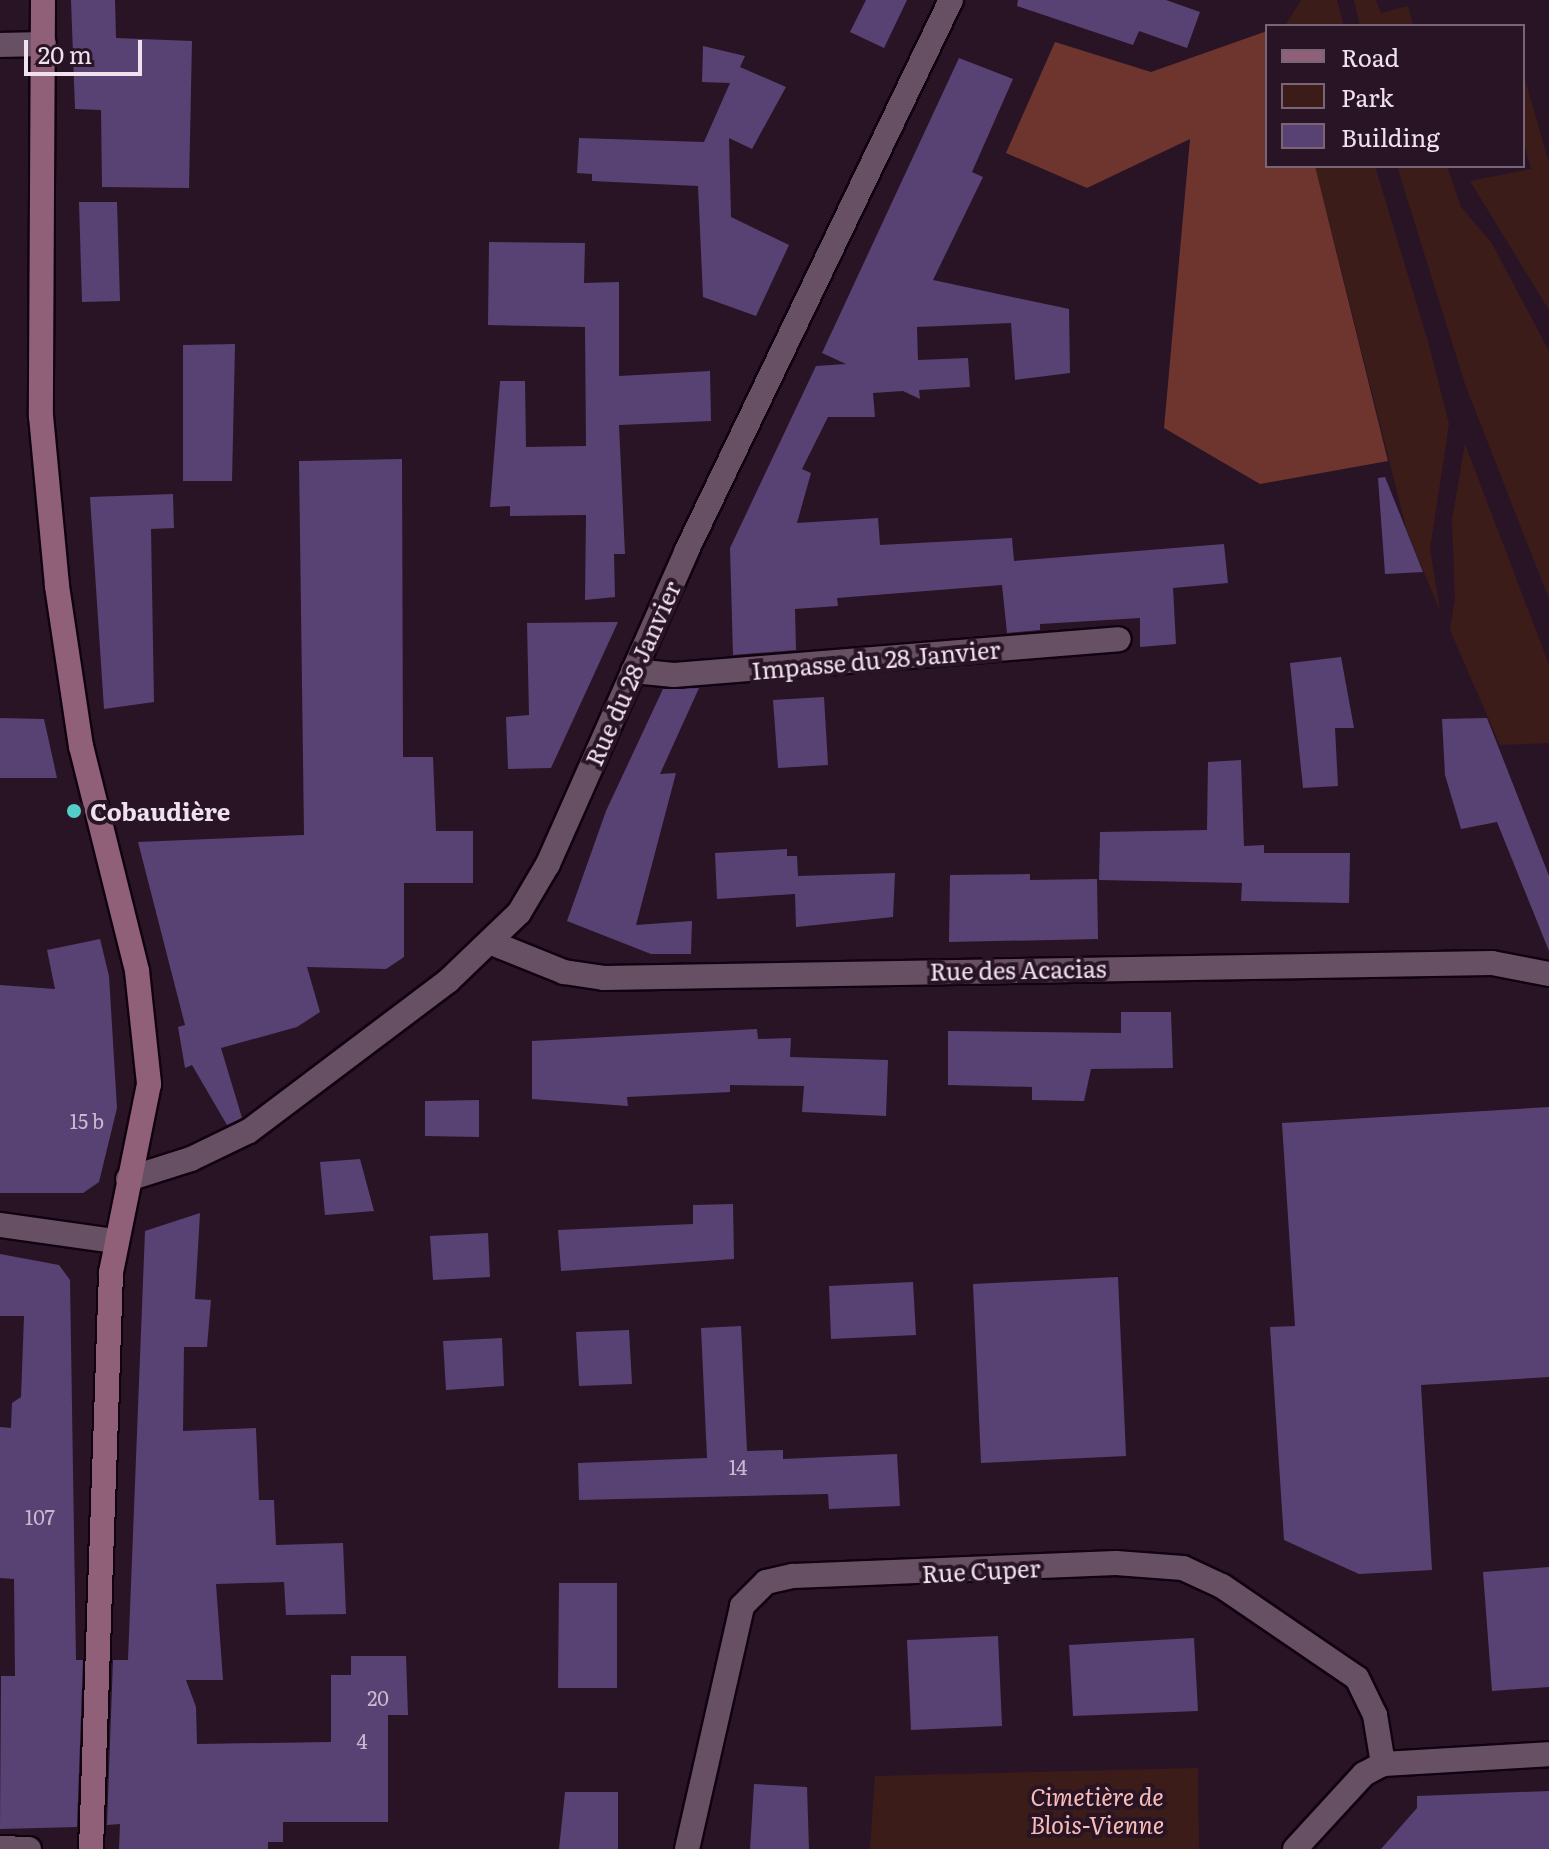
<!DOCTYPE html>
<html>
<head>
<meta charset="utf-8">
<style>
  body { margin:0 }
  #map { position:relative; width:1549px; height:1849px; overflow:hidden; background:#291426; font-family:Literata,serif }
  div>[style] { position:absolute }
  .green>* { inset:0; background:#3c1c19 }
  .forest>* { inset:0; background:#6e342e }
  .building>* { inset:0; background:#584273 }
  .roads { filter:drop-shadow(2px 0 #11020f) drop-shadow(-2px 0 #11020f) drop-shadow(0 2px #11020f) drop-shadow(0 -2px #11020f) }
  .street>* { height:24px; margin:-12px; padding:0 12px; transform-origin:12px; border-radius:12px; background:#685064 }
  .secondary>* { height:24px; margin:-12px; padding:0 12px; transform-origin:12px; border-radius:12px; background:#906078 }
  .dots>* { width:22px; height:22px; translate:-50% -50%; box-sizing:border-box; border:4px solid #291426; border-radius:50% }
  span { translate:-50% -50%; white-space:nowrap; text-align:center; line-height:1.15; -webkit-text-stroke:8px #291426; paint-order:stroke }
  .number-label { font-size:20px; color:#c9b9ce }
  .number-label span { -webkit-text-stroke-width:0 }
  .street-label { font-size:24px; color:#efe1ed }
  .poi-label { font-size:24px; color:#efe1ed; font-weight:700 }
  .left { translate:0 -50%; text-align:left }
  .park-label { font-size:24px; color:#f8beb6; font-style:italic }
  .legend { position:absolute; left:1265px; top:24px; width:260px; height:144px; box-sizing:border-box; background:#291426; border:2px solid #786676; margin:0; padding:10px 14px; list-style:none; font-size:24px; color:#efe1ed }
  .legend li { display:flex; align-items:center; gap:16px; height:40px }
  .legend b { width:40px; border:2px solid #786676 }
  .scale { position:absolute; left:24px; top:40px; width:118px; height:36px; box-sizing:border-box; border:4px solid #efe1ed; border-top:0; padding-left:10px; font-size:24px; line-height:28px; white-space:nowrap; color:#efe1ed; -webkit-text-stroke:6px #291426; paint-order:stroke }
</style>
</head>
<body>
<div id="map">
  <div class="green">
    <i style="clip-path:polygon(1301px 0,1337px 0,1344px 26px,1285px 26px)"></i>
    <i style="clip-path:polygon(1354px 0,1376px 0,1381px 13px,1408px 6px,1413px 26px,1360px 26px)"></i>
    <i style="clip-path:polygon(1523px 73px,1549px 163px,1549px 310px,1470px 181px,1531px 169px,1523px 138px)"></i>
    <i style="clip-path:polygon(1315px 166px,1375px 166px,1429px 345px,1449px 424px,1430px 549px,1440px 611px,1407px 531px)"></i>
    <i style="clip-path:polygon(1397px 166px,1447px 166px,1461px 207px,1491px 242px,1549px 351px,1549px 599px,1465px 384px)"></i>
    <i style="clip-path:polygon(1465px 444px,1549px 665px,1549px 743px,1500px 745px,1450px 630px,1455px 599px,1452px 520px)"></i>
    <i style="clip-path:polygon(1198px 1768px,1199px 1849px,870px 1849px,875px 1776px)"></i>
  </div>
  <div class="forest">
    <i style="clip-path:polygon(1267px 31px,1267px 166px,1315px 166px,1388px 461px,1260px 484px,1164px 428px,1190px 139px,1087px 188px,1006px 153px,1055px 42px,1151px 72px)"></i>
  </div>
  <div class="building">
    <i style="clip-path:polygon(71px 0,115px 0,116px 38px,192px 41px,189px 188px,102px 187px,101px 110px,75px 109px)"></i>
    <i style="clip-path:polygon(866px 0,907px 0,884px 48px,850px 32px)"></i>
    <i style="clip-path:polygon(1018px 0,1166px 0,1200px 12px,1187px 48px,1139px 31px,1133px 45px,1017px 6px)"></i>
    <i style="clip-path:polygon(703px 46px,745px 56px,740px 67px,786px 87px,752px 149px,729px 138px,731px 217px,789px 245px,756px 316px,703px 297px,698px 186px,592px 181px,592px 174px,577px 173px,579px 138px,704px 142px,730px 83px,702px 82px)"></i>
    <i style="clip-path:polygon(959px 58px,1013px 79px,972px 172px,983px 177px,933px 280px,1069px 309px,1070px 373px,1015px 380px,1011px 323px,917px 327px,918px 360px,968px 358px,970px 387px,919px 390px,920px 399px,903px 391px,873px 393px,875px 417px,828px 417px,802px 469px,811px 473px,797px 523px,878px 518px,880px 545px,1012px 538px,1014px 561px,1224px 544px,1228px 583px,1173px 588px,1176px 644px,1140px 647px,1140px 618px,1040px 624px,1040px 630px,1007px 633px,1002px 585px,837px 598px,838px 606px,795px 609px,796px 650px,733px 655px,730px 548px,816px 366px,846px 364px,822px 353px)"></i>
    <i style="clip-path:polygon(79px 202px,117px 202px,120px 301px,82px 302px)"></i>
    <i style="clip-path:polygon(489px 242px,585px 243px,584px 283px,619px 282px,619px 376px,710px 371px,711px 421px,619px 425px,625px 554px,614px 554px,615px 597px,585px 600px,586px 515px,510px 516px,510px 506px,490px 507px,500px 381px,525px 381px,526px 447px,586px 446px,585px 327px,488px 325px)"></i>
    <i style="clip-path:polygon(235px 344px,232px 481px,183px 481px,183px 345px)"></i>
    <i style="clip-path:polygon(402px 459px,403px 757px,433px 757px,436px 831px,473px 831px,473px 883px,404px 883px,404px 957px,386px 969px,307px 967px,320px 1012px,297px 1027px,221px 1048px,242px 1118px,227px 1125px,192px 1065px,185px 1068px,178px 1027px,185px 1025px,138px 842px,304px 835px,299px 461px)"></i>
    <i style="clip-path:polygon(1385px 477px,1423px 572px,1385px 574px,1378px 478px)"></i>
    <i style="clip-path:polygon(173px 494px,174px 528px,151px 529px,154px 702px,104px 709px,90px 497px)"></i>
    <i style="clip-path:polygon(618px 622px,551px 768px,508px 769px,506px 717px,529px 715px,527px 623px)"></i>
    <i style="clip-path:polygon(1341px 657px,1354px 728px,1335px 728px,1338px 786px,1303px 788px,1290px 663px)"></i>
    <i style="clip-path:polygon(699px 688px,660px 774px,676px 773px,636px 925px,692px 921px,691px 954px,651px 954px,567px 921px,606px 811px,663px 689px)"></i>
    <i style="clip-path:polygon(824px 697px,828px 765px,778px 768px,773px 700px)"></i>
    <i style="clip-path:polygon(0 718px,44px 719px,57px 778px,0 778px)"></i>
    <i style="clip-path:polygon(1487px 718px,1549px 876px,1549px 951px,1497px 822px,1461px 829px,1445px 775px,1442px 719px)"></i>
    <i style="clip-path:polygon(1241px 760px,1244px 846px,1264px 845px,1264px 853px,1350px 853px,1349px 903px,1241px 901px,1242px 883px,1099px 880px,1100px 832px,1207px 830px,1208px 762px)"></i>
    <i style="clip-path:polygon(787px 849px,787px 856px,797px 856px,798px 876px,895px 873px,893px 917px,796px 927px,795px 894px,717px 899px,715px 853px)"></i>
    <i style="clip-path:polygon(1030px 874px,1030px 880px,1097px 879px,1098px 939px,949px 942px,950px 875px)"></i>
    <i style="clip-path:polygon(100px 939px,109px 976px,117px 1108px,99px 1182px,83px 1193px,0 1193px,0 985px,55px 989px,47px 950px)"></i>
    <i style="clip-path:polygon(1121px 1012px,1171px 1012px,1173px 1068px,1091px 1069px,1084px 1101px,1032px 1100px,1032px 1087px,948px 1085px,948px 1031px,1121px 1033px)"></i>
    <i style="clip-path:polygon(757px 1029px,758px 1039px,791px 1038px,790px 1057px,888px 1060px,886px 1116px,802px 1112px,804px 1086px,730px 1085px,730px 1092px,627px 1097px,628px 1106px,532px 1099px,532px 1041px)"></i>
    <i style="clip-path:polygon(479px 1100px,479px 1137px,425px 1136px,425px 1101px)"></i>
    <i style="clip-path:polygon(1549px 1107px,1549px 1377px,1421px 1385px,1432px 1570px,1359px 1574px,1284px 1540px,1270px 1327px,1295px 1326px,1282px 1123px)"></i>
    <i style="clip-path:polygon(360px 1159px,374px 1211px,325px 1215px,320px 1162px)"></i>
    <i style="clip-path:polygon(733px 1204px,734px 1259px,561px 1271px,558px 1230px,693px 1224px,693px 1205px)"></i>
    <i style="clip-path:polygon(200px 1213px,195px 1299px,211px 1300px,207px 1347px,184px 1347px,183px 1431px,256px 1428px,259px 1500px,274px 1500px,276px 1545px,343px 1543px,346px 1614px,286px 1615px,284px 1582px,216px 1584px,223px 1680px,186px 1680px,196px 1707px,197px 1744px,331px 1742px,331px 1675px,351px 1675px,351px 1656px,406px 1656px,408px 1715px,388px 1715px,388px 1822px,283px 1822px,283px 1842px,268px 1842px,268px 1849px,119px 1849px,120px 1824px,107px 1825px,113px 1660px,128px 1660px,145px 1231px)"></i>
    <i style="clip-path:polygon(488px 1233px,490px 1277px,433px 1280px,430px 1236px)"></i>
    <i style="clip-path:polygon(0 1254px,59px 1265px,70px 1280px,76px 1660px,83px 1660px,77px 1827px,0 1829px,1px 1676px,15px 1676px,14px 1579px,0 1578px,0 1427px,11px 1428px,12px 1403px,21px 1397px,24px 1316px,0 1316px)"></i>
    <i style="clip-path:polygon(1118px 1277px,1126px 1456px,981px 1463px,973px 1284px)"></i>
    <i style="clip-path:polygon(913px 1282px,916px 1335px,831px 1339px,829px 1286px)"></i>
    <i style="clip-path:polygon(741px 1326px,747px 1451px,783px 1450px,783px 1459px,897px 1454px,900px 1506px,829px 1509px,828px 1494px,579px 1500px,578px 1463px,707px 1458px,701px 1328px)"></i>
    <i style="clip-path:polygon(629px 1330px,632px 1384px,579px 1386px,576px 1332px)"></i>
    <i style="clip-path:polygon(502px 1338px,504px 1386px,446px 1390px,443px 1341px)"></i>
    <i style="clip-path:polygon(1549px 1567px,1549px 1687px,1492px 1691px,1483px 1572px)"></i>
    <i style="clip-path:polygon(559px 1583px,617px 1583px,617px 1688px,558px 1688px)"></i>
    <i style="clip-path:polygon(998px 1636px,1002px 1726px,911px 1730px,907px 1640px)"></i>
    <i style="clip-path:polygon(1194px 1638px,1198px 1711px,1073px 1716px,1069px 1645px)"></i>
    <i style="clip-path:polygon(754px 1784px,807px 1787px,809px 1849px,750px 1849px)"></i>
    <i style="clip-path:polygon(1549px 1791px,1549px 1849px,1381px 1849px,1417px 1808px,1417px 1796px)"></i>
    <i style="clip-path:polygon(565px 1792px,618px 1792px,618px 1849px,559px 1849px)"></i>
  </div>
  <div class="roads">
    <div class="street">
      <i style="left:0;top:45px;width:44px;rotate:-1.3deg"></i>
      <i style="left:633px;top:671px;width:41px;rotate:5.6deg"></i>
      <i style="left:674px;top:675px;width:446px;rotate:-4.6deg"></i>
      <i style="left:492px;top:943px;width:78px;rotate:21.9deg"></i>
      <i style="left:564px;top:972px;width:40px;rotate:8.5deg"></i>
      <i style="left:604px;top:978px;width:888px;rotate:-0.97deg"></i>
      <i style="left:1492px;top:963px;width:58px;rotate:10.9deg"></i>
      <i style="left:128px;top:1179px;width:66px;rotate:-17.6deg"></i>
      <i style="left:191px;top:1159px;width:64px;rotate:-25.8deg"></i>
      <i style="left:249px;top:1131px;width:249px;rotate:-37deg"></i>
      <i style="left:448px;top:981px;width:98px;rotate:-43.8deg"></i>
      <i style="left:519px;top:913px;width:57px;rotate:-59.4deg"></i>
      <i style="left:548px;top:864px;width:341px;rotate:-66.1deg"></i>
      <i style="left:686px;top:552px;width:612px;rotate:-64.36deg"></i>
      <i style="left:0;top:1225px;width:115px;rotate:8deg"></i>
      <i style="left:0;top:1848px;width:29px;rotate:2deg"></i>
      <i style="left:687px;top:1849px;width:249px;rotate:-77.2deg"></i>
      <i style="left:742px;top:1606px;width:34px;rotate:-45deg"></i>
      <i style="left:766px;top:1582px;width:28px;rotate:-13deg"></i>
      <i style="left:793px;top:1576px;width:323px;rotate:-2.3deg"></i>
      <i style="left:1116px;top:1563px;width:67px;rotate:4.3deg"></i>
      <i style="left:1183px;top:1568px;width:43px;rotate:24.8deg"></i>
      <i style="left:1222px;top:1586px;width:163px;rotate:34.3deg"></i>
      <i style="left:1357px;top:1678px;width:41px;rotate:64.1deg"></i>
      <i style="left:1375px;top:1715px;width:50px;rotate:80.7deg"></i>
      <i style="left:1295px;top:1849px;width:102px;rotate:-47.4deg"></i>
      <i style="left:1364px;top:1774px;width:21px;rotate:-28deg"></i>
      <i style="left:1383px;top:1764px;width:166px;rotate:-3.4deg"></i>
    </div>
    <div class="secondary">
      <i style="left:43px;top:0;width:416px;rotate:90.3deg"></i>
      <i style="left:41px;top:416px;width:171px;rotate:84.6deg"></i>
      <i style="left:57px;top:586px;width:162px;rotate:81.5deg"></i>
      <i style="left:81px;top:746px;width:232px;rotate:76deg"></i>
      <i style="left:137px;top:971px;width:114px;rotate:83.9deg"></i>
      <i style="left:149px;top:1084px;width:193px;rotate:101.4deg"></i>
      <i style="left:111px;top:1273px;width:576px;rotate:91.99deg"></i>
    </div>
  </div>
  <div class="dots">
    <i style="left:74px;top:811px;background:#53cdca"></i>
  </div>
  <div class="number-label">
    <span style="left:87px;top:1120px">15 b</span>
    <span style="left:738px;top:1466px">14</span>
    <span style="left:40px;top:1516px">107</span>
    <span style="left:378px;top:1697px">20</span>
    <span style="left:362px;top:1740px">4</span>
  </div>
  <div class="street-label">
    <span style="left:876px;top:659px;rotate:-5deg">Impasse du 28 Janvier</span>
    <span style="left:632px;top:673px;rotate:-66deg">Rue du 28 Janvier</span>
    <span style="left:1018px;top:969px;rotate:-1deg">Rue des Acacias</span>
    <span style="left:981px;top:1570px;rotate:-3deg">Rue Cuper</span>
  </div>
  <div class="poi-label">
    <span class="left" style="left:90px;top:811px">Cobaudière</span>
  </div>
  <div class="park-label">
    <span style="left:1097px;top:1810px">Cimetière de<br>Blois-Vienne</span>
  </div>
  <ul class="legend">
  <li><b style="height:10px;background:#906078"></b>Road</li>
  <li><b style="height:22px;background:#3c1c19"></b>Park</li>
  <li><b style="height:22px;background:#584273"></b>Building</li>
  </ul>
  <div class="scale">20 m</div>
</div>
</body>
</html>
